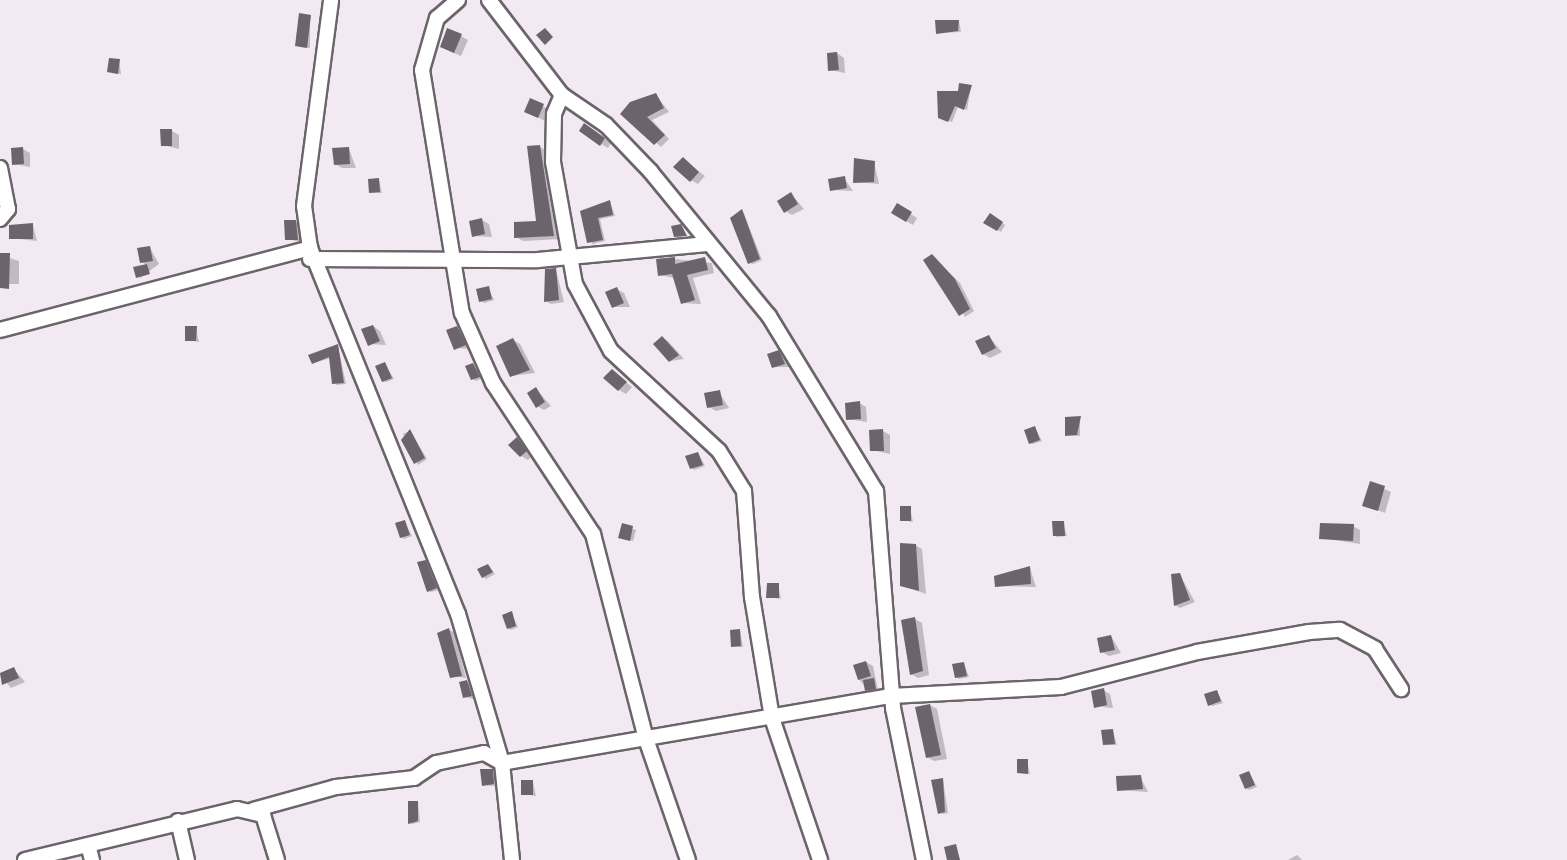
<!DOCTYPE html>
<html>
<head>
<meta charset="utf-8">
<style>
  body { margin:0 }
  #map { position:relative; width:1567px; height:860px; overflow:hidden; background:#f2e9f2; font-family:Rubik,sans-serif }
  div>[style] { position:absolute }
  .shadow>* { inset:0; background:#0003 }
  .building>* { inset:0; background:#6b646c }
  .roads { filter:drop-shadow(2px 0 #6b646b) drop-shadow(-2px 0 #6b646b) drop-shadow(0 2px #6b646b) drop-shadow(0 -2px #6b646b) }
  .minor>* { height:14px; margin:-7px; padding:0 7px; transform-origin:7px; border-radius:7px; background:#fff }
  span { translate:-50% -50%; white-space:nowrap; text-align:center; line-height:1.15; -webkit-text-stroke:7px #fff; paint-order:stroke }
</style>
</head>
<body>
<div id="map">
  <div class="shadow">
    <i style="clip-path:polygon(310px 17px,310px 48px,300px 47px,297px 45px)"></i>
    <i style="clip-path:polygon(959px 21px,961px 32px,938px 33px)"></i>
    <i style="clip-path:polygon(461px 36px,468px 40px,461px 56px,449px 51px)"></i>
    <i style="clip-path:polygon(837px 53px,844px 58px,845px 73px,830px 70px)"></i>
    <i style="clip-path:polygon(119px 61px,121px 74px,112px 73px)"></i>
    <i style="clip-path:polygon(971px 86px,967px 110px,958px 107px,952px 122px,943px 119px)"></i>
    <i style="clip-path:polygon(656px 95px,669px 112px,652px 120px,669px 139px,661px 147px,623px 114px)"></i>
    <i style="clip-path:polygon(531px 100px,550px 110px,545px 121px,533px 115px)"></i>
    <i style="clip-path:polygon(592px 129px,611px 143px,608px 148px,601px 144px)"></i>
    <i style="clip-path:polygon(172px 131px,179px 135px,179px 149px,162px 145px)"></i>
    <i style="clip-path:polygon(540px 147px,547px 151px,561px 239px,523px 241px,516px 237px,538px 223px)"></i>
    <i style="clip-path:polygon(23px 149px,30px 153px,30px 167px,14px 164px)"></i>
    <i style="clip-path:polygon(349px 149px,356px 168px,342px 168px,335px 164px)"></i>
    <i style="clip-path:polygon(683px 159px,705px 176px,698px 184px,691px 180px)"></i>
    <i style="clip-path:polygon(874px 162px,879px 184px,855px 182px)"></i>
    <i style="clip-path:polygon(844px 178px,853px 191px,832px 190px)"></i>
    <i style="clip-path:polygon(379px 180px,382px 193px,373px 193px,370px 192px)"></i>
    <i style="clip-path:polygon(791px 194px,804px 209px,792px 215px,785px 211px)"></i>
    <i style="clip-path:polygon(610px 202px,615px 216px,600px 219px,605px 241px,592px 244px,582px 212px)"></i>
    <i style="clip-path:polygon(898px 206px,917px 218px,913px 225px,893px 213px)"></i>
    <i style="clip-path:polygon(743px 211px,762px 260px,753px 264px,750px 263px)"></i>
    <i style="clip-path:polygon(990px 215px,1005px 225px,1001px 232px,986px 222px)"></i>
    <i style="clip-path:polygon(482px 220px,489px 224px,492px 237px,474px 236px)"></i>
    <i style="clip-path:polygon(296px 221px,303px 226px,305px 243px,287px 239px)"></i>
    <i style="clip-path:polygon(33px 225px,37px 241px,11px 238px)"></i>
    <i style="clip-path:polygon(150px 248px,159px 264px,140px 278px,136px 269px,148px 266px,142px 262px)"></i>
    <i style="clip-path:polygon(0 255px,19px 261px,19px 284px,0 284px)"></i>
    <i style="clip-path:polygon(932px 256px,960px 283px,974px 311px,965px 317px)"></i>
    <i style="clip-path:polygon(674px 259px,712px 263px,714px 273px,693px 278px,701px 304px,682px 303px,674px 278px,659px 275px)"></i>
    <i style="clip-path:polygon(556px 270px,564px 302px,551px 304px,546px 301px)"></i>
    <i style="clip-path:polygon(488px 288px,494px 300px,484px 303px,481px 301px)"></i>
    <i style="clip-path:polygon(617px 289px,624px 293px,630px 307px,614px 307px)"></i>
    <i style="clip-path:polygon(373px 326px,380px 331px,386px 345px,370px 344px)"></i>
    <i style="clip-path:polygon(196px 328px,199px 342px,186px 340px)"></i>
    <i style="clip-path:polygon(457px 328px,464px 332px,472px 349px,455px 348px)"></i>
    <i style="clip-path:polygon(989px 337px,1002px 352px,990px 358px,983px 354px)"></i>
    <i style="clip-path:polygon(663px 338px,668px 341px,684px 359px,670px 361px)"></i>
    <i style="clip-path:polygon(513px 340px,520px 344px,535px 373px,511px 376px)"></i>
    <i style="clip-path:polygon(338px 346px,346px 384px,336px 385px,331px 358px,314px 363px)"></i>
    <i style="clip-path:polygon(778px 352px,786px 356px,791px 367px,774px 367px)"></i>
    <i style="clip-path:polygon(385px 364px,394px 379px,386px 382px,383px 381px)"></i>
    <i style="clip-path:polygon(473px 364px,482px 378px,476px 381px,473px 379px)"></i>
    <i style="clip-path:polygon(612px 371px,632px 387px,626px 394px,619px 390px)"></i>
    <i style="clip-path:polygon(536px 389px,551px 406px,544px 410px,537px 406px)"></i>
    <i style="clip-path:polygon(719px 392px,729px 408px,716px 411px,709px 407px)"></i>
    <i style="clip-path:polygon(859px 403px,866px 407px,867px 422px,848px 419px)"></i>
    <i style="clip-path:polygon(1080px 417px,1080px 436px,1067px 435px)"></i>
    <i style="clip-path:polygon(1035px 428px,1042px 441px,1033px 444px,1030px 443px)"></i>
    <i style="clip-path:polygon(410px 431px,427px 459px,418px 465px,403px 434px)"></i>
    <i style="clip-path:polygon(883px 431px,890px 435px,890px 454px,872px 450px)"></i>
    <i style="clip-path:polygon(517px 439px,532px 456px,528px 460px,521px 456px)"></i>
    <i style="clip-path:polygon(698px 453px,705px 466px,694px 470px,692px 468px)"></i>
    <i style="clip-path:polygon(1371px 483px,1391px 492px,1385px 513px,1364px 505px)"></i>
    <i style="clip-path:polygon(910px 508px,913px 522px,902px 520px)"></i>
    <i style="clip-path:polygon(404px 521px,412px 536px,404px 539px,401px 537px)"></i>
    <i style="clip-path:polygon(1063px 522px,1067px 536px,1057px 537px,1054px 535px)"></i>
    <i style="clip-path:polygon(623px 526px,636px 530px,633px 541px,623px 539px)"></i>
    <i style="clip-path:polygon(1353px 526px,1360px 530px,1360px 544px,1321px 538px)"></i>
    <i style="clip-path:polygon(915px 545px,922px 549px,926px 594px,902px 585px)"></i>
    <i style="clip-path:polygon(425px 562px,439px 590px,431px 592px,428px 591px)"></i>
    <i style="clip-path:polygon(488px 566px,495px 574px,486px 579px,483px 577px)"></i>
    <i style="clip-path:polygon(1030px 568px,1036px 587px,997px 586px)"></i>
    <i style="clip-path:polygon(1180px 575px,1195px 602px,1180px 608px,1175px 605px)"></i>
    <i style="clip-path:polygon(778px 584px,781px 599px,768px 597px)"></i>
    <i style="clip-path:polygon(511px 613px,518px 627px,511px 630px,508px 628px)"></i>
    <i style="clip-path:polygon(915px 619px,922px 623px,929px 675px,918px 678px,911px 674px)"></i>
    <i style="clip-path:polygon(449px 630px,454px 632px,466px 678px,451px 676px)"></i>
    <i style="clip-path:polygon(740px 631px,743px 647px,735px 647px,733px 646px)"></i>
    <i style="clip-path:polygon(1111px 636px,1121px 653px,1109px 656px,1102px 652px)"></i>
    <i style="clip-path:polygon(866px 662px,873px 666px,878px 690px,867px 690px,859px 679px)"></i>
    <i style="clip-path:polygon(964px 664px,969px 677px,959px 679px,956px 677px)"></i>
    <i style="clip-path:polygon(14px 669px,25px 682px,11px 688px,0 675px)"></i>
    <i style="clip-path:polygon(467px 682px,474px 686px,478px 700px,465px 697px)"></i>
    <i style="clip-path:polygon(1103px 690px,1110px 694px,1113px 708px,1095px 706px)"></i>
    <i style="clip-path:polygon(1217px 692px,1223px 703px,1212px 706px,1209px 704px)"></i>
    <i style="clip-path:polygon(930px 705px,937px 709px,947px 759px,934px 761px,927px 757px)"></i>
    <i style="clip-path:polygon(1113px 731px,1117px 745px,1107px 745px,1104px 744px)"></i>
    <i style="clip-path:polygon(1027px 761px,1030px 774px,1019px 772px)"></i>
    <i style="clip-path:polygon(492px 771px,500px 775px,501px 787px,484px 785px)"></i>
    <i style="clip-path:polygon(1249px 773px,1257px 787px,1249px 790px,1246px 788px)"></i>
    <i style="clip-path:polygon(1140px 776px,1148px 792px,1119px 790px)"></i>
    <i style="clip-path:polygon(943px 780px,948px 813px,943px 814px,940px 812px)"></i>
    <i style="clip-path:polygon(533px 782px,536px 796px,523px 794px)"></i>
    <i style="clip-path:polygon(418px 802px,420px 822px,412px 824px,409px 823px)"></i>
    <i style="clip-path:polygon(1297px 855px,1302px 860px,1288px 860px)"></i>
  </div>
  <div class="building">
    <i style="clip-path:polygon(299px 13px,311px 15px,307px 48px,295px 46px)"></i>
    <i style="clip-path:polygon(935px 20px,959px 20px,958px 31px,936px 34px)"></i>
    <i style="clip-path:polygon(447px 28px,462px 34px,454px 53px,440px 47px)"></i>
    <i style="clip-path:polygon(545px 28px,553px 37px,545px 45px,536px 35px)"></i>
    <i style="clip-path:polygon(837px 52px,839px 70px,828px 71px,827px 53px)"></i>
    <i style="clip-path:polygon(109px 58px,120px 59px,118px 74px,107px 72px)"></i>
    <i style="clip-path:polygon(959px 83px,972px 85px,964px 110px,955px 106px,948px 122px,938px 118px,937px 91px,958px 91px)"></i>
    <i style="clip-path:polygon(656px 93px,664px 108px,647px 117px,665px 135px,654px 145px,620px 114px,630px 102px)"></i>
    <i style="clip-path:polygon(530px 98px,544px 104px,538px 118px,524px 112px)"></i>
    <i style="clip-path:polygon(584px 123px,605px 138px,600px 146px,579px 131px)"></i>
    <i style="clip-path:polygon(160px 129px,172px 129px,172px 146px,161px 146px)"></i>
    <i style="clip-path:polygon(540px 145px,554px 236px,514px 238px,514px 222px,536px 221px,527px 146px)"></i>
    <i style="clip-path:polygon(23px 147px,24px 164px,12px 165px,11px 148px)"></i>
    <i style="clip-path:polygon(349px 147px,350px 164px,334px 165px,332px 148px)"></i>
    <i style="clip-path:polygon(683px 157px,699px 172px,690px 182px,673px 167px)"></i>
    <i style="clip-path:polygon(854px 158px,875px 161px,874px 182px,853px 183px)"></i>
    <i style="clip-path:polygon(845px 176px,847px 188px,830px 191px,828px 179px)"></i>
    <i style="clip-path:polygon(379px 178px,380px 192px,369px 193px,368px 179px)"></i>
    <i style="clip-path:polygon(791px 192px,798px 204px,784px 213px,777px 201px)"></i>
    <i style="clip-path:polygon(610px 200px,613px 215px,598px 218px,603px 240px,587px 243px,580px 211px)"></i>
    <i style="clip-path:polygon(897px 203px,912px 212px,906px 222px,891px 213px)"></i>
    <i style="clip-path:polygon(742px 209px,760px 259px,748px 264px,730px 218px)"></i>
    <i style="clip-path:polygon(990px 213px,1003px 222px,997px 231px,983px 223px)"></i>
    <i style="clip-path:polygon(482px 218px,485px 234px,472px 237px,469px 221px)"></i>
    <i style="clip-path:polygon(284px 220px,296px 220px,298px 240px,285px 240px)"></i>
    <i style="clip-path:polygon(33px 223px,33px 239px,9px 239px,9px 225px)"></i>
    <i style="clip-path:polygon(681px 224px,687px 236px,674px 237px,671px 226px)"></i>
    <i style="clip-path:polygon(150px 246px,153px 261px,140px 263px,137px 248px)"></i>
    <i style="clip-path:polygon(0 253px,10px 253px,9px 289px,0 288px)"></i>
    <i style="clip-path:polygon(932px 254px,955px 279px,970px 309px,959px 316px,923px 260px)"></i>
    <i style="clip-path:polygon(675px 257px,675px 264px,705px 257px,708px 270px,687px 275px,695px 300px,681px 304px,672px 274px,658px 276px,656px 259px)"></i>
    <i style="clip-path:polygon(147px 264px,150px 274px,136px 278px,133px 267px)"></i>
    <i style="clip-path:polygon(556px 268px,559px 300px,544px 302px,545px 269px)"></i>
    <i style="clip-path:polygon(489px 286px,492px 299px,479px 302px,476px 289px)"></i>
    <i style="clip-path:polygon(617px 287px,624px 303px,612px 308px,605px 292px)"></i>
    <i style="clip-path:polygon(373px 325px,380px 341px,368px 346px,361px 329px)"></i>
    <i style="clip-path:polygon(185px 326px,197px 326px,196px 341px,185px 341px)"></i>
    <i style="clip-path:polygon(457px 326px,466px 345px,454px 350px,446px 330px)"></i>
    <i style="clip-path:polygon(989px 335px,996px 348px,982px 355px,975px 341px)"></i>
    <i style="clip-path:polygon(662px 336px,679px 355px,669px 362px,653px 344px)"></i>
    <i style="clip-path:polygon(513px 338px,530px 370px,510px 377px,496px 346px)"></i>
    <i style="clip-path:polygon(338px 344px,344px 383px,332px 384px,329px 357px,312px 364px,308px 355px)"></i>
    <i style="clip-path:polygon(779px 350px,785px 364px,772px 368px,767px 354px)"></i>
    <i style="clip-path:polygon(385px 362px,392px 378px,382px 382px,375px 366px)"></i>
    <i style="clip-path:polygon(473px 363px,480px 377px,471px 380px,465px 366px)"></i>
    <i style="clip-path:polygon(612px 369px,627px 382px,618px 391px,603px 378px)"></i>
    <i style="clip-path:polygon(536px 387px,545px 402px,536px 408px,527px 393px)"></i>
    <i style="clip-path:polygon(720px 390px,723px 405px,707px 408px,704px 393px)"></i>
    <i style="clip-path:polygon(860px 401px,861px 419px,846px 420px,845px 403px)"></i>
    <i style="clip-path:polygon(1081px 416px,1077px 435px,1065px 436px,1065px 417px)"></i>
    <i style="clip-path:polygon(1035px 426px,1040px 440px,1029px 444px,1024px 430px)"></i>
    <i style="clip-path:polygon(410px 429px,425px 458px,414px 464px,401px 440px)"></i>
    <i style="clip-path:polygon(883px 429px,884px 451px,870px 451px,869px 430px)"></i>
    <i style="clip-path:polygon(517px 437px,527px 451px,520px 457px,508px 445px)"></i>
    <i style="clip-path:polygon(698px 452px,703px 465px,690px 469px,685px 456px)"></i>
    <i style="clip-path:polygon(1370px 481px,1385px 486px,1378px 511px,1362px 506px)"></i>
    <i style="clip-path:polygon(900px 506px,911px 506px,911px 521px,900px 521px)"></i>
    <i style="clip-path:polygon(405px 520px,410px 535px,400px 538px,395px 523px)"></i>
    <i style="clip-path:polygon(1052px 521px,1064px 521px,1065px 536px,1053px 536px)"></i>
    <i style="clip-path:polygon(622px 523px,633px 526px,630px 541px,618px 538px)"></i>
    <i style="clip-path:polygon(1320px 523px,1354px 524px,1353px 541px,1319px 539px)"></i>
    <i style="clip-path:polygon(900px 543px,916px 544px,919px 591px,900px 586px)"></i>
    <i style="clip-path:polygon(426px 560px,437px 588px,427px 592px,417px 562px)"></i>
    <i style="clip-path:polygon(488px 564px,493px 572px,482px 578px,477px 569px)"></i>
    <i style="clip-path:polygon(1030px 566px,1031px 584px,995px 587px,994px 576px)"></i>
    <i style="clip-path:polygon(1180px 573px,1190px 600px,1174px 606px,1171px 574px)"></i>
    <i style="clip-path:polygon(767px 583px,779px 583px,779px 598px,766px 598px)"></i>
    <i style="clip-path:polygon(512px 611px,516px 626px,507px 629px,502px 615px)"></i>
    <i style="clip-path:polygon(915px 617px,923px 671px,910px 675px,901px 620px)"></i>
    <i style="clip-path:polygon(449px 628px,462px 676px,450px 678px,437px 633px)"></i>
    <i style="clip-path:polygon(740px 629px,741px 646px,731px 647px,730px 630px)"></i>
    <i style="clip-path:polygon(1111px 635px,1115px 650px,1100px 653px,1097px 638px)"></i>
    <i style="clip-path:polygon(866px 661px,871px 676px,858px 680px,853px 665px)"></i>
    <i style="clip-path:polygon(964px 662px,967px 676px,955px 678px,952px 664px)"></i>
    <i style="clip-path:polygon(14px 667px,19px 678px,2px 685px,0 673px)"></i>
    <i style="clip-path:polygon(874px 678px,876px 689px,865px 691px,863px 680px)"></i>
    <i style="clip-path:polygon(467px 680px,472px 696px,463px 698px,459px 682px)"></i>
    <i style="clip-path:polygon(1104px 688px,1107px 705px,1094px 708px,1091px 691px)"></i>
    <i style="clip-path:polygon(1217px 690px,1221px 701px,1208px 706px,1204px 694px)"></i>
    <i style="clip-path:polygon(930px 704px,941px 755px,926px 758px,915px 707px)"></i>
    <i style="clip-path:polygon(1113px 729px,1115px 744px,1103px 745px,1101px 730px)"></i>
    <i style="clip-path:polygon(1017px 759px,1028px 759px,1028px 774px,1017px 773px)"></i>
    <i style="clip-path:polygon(480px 769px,493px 769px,494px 784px,482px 786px)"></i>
    <i style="clip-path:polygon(1249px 771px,1255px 785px,1245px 789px,1239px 775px)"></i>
    <i style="clip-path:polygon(1141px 775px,1143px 789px,1117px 791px,1116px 776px)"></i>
    <i style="clip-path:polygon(943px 778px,945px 812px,938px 814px,931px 780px)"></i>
    <i style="clip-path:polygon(521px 780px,533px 780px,533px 795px,521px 795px)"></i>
    <i style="clip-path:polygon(408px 801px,418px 801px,418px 821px,408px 824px)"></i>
    <i style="clip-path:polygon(956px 844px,960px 860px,947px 860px,944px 847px)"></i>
  </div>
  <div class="roads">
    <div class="minor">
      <i style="left:458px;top:0;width:28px;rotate:139deg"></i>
      <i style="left:437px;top:18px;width:54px;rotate:106.1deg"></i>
      <i style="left:422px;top:70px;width:246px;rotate:80.7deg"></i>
      <i style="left:462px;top:313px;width:77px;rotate:66.1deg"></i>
      <i style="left:493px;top:383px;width:181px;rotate:56.5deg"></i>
      <i style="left:593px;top:534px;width:212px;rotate:75.5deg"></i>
      <i style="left:646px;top:739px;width:128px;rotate:70.9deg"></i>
      <i style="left:489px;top:0;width:120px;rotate:52.5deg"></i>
      <i style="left:562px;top:95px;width:53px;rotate:34.3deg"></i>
      <i style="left:606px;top:125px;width:65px;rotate:46.2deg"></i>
      <i style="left:651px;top:172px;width:186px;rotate:50.7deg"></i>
      <i style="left:769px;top:316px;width:205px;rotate:58.6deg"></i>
      <i style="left:876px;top:491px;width:218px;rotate:85.5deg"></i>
      <i style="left:893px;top:708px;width:155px;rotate:78.5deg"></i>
      <i style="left:562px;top:95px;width:21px;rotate:113deg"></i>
      <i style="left:554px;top:114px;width:48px;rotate:91.2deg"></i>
      <i style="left:553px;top:162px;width:124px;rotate:79.8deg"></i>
      <i style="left:575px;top:284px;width:76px;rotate:61.8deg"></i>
      <i style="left:611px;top:351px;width:147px;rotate:42.8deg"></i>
      <i style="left:719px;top:451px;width:47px;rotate:58deg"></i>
      <i style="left:744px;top:491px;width:106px;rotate:85.7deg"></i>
      <i style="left:752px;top:597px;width:123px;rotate:80.6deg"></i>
      <i style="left:772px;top:718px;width:150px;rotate:71.3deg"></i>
      <i style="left:0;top:168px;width:42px;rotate:79deg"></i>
      <i style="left:8px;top:209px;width:13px;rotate:129deg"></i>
      <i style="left:310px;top:248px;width:395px;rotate:68deg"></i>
      <i style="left:458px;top:614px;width:155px;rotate:73.5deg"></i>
      <i style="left:502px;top:763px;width:98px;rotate:84.1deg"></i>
      <i style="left:310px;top:259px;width:228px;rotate:0.3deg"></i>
      <i style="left:538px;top:260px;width:170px;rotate:-5.4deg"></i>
      <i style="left:0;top:330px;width:321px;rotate:-14.8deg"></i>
      <i style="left:310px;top:248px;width:42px;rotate:-98.1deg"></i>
      <i style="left:304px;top:206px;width:208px;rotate:-82.5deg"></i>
      <i style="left:253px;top:810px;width:86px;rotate:-15.5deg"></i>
      <i style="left:336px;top:787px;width:79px;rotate:-6.6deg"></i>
      <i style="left:414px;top:778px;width:27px;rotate:-34deg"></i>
      <i style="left:436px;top:763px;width:49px;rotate:-11.8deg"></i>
      <i style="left:484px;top:753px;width:21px;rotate:29deg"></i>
      <i style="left:502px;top:763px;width:395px;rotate:-9.8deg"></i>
      <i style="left:891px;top:696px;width:170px;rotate:-3deg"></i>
      <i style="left:1061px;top:687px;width:140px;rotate:-14.4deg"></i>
      <i style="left:1197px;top:652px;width:114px;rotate:-10.1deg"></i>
      <i style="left:1309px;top:632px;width:31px;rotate:-4deg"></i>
      <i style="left:1340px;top:630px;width:40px;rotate:28deg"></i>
      <i style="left:1375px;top:649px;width:48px;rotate:57deg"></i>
      <i style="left:178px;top:821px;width:40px;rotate:77deg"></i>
      <i style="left:88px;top:845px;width:16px;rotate:75deg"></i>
      <i style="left:25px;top:860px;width:218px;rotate:-13.5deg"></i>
      <i style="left:237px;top:809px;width:27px;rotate:13deg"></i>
      <i style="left:263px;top:815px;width:47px;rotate:72.7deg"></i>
    </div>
  </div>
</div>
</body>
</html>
